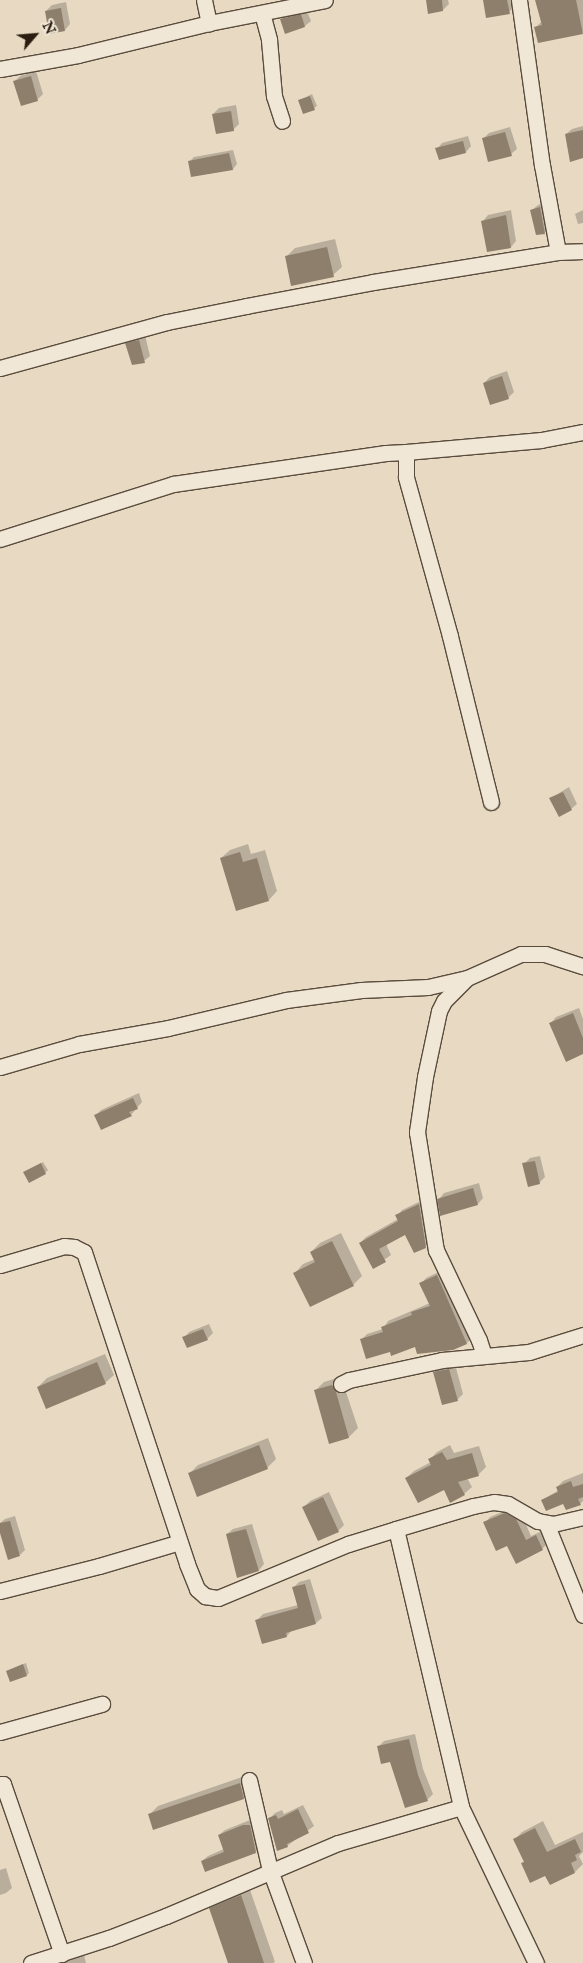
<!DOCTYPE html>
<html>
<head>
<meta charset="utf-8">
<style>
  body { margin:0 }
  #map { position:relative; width:583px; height:1963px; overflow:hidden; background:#e8dac2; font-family:"IM FELL English",serif }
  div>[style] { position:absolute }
  .shadow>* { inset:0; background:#0003 }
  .building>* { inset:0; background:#8d7f6c }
  .roads { filter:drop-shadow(1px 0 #5a4c3c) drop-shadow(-1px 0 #5a4c3c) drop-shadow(0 1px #5a4c3c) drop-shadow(0 -1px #5a4c3c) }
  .street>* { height:15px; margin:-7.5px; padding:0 7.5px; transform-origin:7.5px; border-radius:7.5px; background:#f0e7d7 }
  span { translate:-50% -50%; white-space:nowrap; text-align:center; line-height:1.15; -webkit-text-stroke:4px #f0e7d7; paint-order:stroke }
  .north { position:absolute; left:10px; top:10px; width:50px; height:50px; -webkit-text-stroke:4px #f0e7d7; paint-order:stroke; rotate:63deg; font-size:14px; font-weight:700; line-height:20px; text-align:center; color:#2a1d0f }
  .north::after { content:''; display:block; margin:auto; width:18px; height:22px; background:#2a1d0f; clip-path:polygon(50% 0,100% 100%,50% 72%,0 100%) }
</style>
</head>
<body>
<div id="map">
  <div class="shadow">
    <i style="clip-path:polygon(427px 0,448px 0,449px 4px,443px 10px)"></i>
    <i style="clip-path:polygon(484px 0,514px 0,515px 7px,509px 12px)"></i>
    <i style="clip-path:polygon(536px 0,583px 0,583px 32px,536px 27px,541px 22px)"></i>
    <i style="clip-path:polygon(66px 2px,70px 24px,65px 30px,46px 11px,52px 5px)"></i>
    <i style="clip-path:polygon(306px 9px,311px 21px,305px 26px,286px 32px,281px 19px,287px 13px)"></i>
    <i style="clip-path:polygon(36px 71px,43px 94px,37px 100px,14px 82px,20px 76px)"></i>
    <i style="clip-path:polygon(312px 94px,317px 106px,314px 108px,300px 100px)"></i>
    <i style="clip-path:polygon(236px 105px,239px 124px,233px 130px,213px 114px,219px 108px)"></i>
    <i style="clip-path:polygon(583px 126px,583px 157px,566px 134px,572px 129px)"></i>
    <i style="clip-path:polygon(510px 127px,517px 149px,511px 154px,483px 139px,489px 133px)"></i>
    <i style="clip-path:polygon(468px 136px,471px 146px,466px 152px,437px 149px,442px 143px)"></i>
    <i style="clip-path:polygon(233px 150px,237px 164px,233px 169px,192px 176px,190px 161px,194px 157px)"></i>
    <i style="clip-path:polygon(546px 202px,550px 227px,545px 233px,532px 210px,538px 205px)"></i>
    <i style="clip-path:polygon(511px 210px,516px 241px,511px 247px,483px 221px,488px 215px)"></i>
    <i style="clip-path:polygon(583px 210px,583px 223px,578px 224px,575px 214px)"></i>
    <i style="clip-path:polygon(335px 239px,342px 267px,333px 275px,286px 257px,295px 248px)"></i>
    <i style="clip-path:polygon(145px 335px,150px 356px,144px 361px,127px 344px,133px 338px)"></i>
    <i style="clip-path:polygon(507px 371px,514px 392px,508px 398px,484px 383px,490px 377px)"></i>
    <i style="clip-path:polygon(569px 787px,577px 804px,571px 809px,551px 798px)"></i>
    <i style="clip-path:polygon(248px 844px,251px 854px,265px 850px,277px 891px,269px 900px,221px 858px,230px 850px)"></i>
    <i style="clip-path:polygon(579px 1008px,583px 1019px,583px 1053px,551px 1023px,556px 1017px)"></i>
    <i style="clip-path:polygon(139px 1093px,142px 1102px,131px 1115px,96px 1115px,101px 1110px)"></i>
    <i style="clip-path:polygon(540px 1156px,545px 1177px,539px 1183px,524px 1164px,530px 1158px)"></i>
    <i style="clip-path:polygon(43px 1162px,48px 1170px,45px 1173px,25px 1172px)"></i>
    <i style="clip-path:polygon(479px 1183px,483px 1198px,478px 1204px,439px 1199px,444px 1193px)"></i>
    <i style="clip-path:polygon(425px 1199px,431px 1241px,425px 1247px,406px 1233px,386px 1244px,391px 1255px,374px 1267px,360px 1243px,366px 1237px,398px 1219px,397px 1216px,402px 1210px)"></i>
    <i style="clip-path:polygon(341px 1233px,362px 1276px,353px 1285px,295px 1273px,303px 1264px,315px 1259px,311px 1252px,320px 1243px)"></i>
    <i style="clip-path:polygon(443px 1270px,472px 1338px,467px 1343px,416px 1345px,391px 1350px,361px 1340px,367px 1334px,383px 1329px,388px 1321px,430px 1303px,421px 1284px,426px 1278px)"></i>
    <i style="clip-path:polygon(209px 1324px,213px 1333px,207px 1339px,184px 1338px,189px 1332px)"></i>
    <i style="clip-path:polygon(105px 1354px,114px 1375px,105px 1383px,38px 1387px,47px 1378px)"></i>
    <i style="clip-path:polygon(455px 1364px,463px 1394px,457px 1400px,434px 1372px,440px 1366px)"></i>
    <i style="clip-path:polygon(341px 1377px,358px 1428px,349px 1437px,330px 1442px,315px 1391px,324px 1382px)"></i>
    <i style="clip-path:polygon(268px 1438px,276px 1459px,267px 1468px,189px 1474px,198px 1465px)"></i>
    <i style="clip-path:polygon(450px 1445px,454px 1453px,479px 1446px,486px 1467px,478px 1475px,467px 1478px,472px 1487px,464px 1494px,406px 1478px,414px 1471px,431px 1462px,430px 1459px,437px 1452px)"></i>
    <i style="clip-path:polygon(583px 1473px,583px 1501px,580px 1504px,542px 1500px,559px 1490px,557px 1487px,563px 1481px)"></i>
    <i style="clip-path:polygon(329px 1492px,344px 1525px,338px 1531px,304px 1507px,310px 1501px)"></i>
    <i style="clip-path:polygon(511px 1508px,521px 1513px,531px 1536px,542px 1531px,548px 1543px,542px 1549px,507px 1544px,485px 1523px,490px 1517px)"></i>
    <i style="clip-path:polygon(15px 1516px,25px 1550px,20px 1555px,0 1529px,0 1523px,5px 1519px)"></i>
    <i style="clip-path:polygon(252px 1524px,264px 1564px,259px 1570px,227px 1534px,233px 1529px)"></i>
    <i style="clip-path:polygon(310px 1579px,322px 1618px,316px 1623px,292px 1630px,287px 1636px,257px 1620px,263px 1614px,298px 1605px,293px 1588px,299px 1582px)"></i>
    <i style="clip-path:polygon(26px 1663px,29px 1673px,27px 1675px,7px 1671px)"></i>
    <i style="clip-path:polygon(415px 1734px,423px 1769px,433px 1794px,427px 1800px,379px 1746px,384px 1741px)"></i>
    <i style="clip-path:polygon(248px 1775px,252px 1790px,243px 1798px,149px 1815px,158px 1806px)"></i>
    <i style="clip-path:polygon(303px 1805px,314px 1826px,287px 1846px,269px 1819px,275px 1813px,282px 1810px,284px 1814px)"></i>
    <i style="clip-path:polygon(250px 1820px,255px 1820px,261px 1847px,256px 1852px,202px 1861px,208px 1856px,224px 1849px,219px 1835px,225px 1830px)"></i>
    <i style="clip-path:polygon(543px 1821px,555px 1845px,583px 1832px,583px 1852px,579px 1856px,583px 1864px,575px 1872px,546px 1874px,523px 1863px,525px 1861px,514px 1840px,522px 1832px)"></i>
    <i style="clip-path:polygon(6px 1868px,12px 1888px,6px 1893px,0 1895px,0 1870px)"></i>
    <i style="clip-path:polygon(249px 1887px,275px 1962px,273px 1963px,229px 1963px,211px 1908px,219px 1899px)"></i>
    <i style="clip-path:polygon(83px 1951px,86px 1963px,46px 1963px)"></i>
  </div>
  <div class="building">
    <i style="clip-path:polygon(426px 0,442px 0,443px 11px,428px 14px)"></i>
    <i style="clip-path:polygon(483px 0,507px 0,510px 14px,486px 18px)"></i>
    <i style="clip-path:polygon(535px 0,576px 0,583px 34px,538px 43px,534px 27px,542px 25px)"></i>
    <i style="clip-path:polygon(61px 8px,65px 31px,49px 34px,45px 11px)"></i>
    <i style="clip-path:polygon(301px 14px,305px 27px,285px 34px,280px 19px)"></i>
    <i style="clip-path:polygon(31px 76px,38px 101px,21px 106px,13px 81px)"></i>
    <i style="clip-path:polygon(310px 96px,315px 110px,303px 114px,298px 100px)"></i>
    <i style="clip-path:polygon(231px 111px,234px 131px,216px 134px,212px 114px)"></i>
    <i style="clip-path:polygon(583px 130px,583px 158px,570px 162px,565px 134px)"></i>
    <i style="clip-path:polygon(505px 132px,512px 156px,488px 162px,482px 138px)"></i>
    <i style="clip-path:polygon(463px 141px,466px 153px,439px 160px,435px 148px)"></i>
    <i style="clip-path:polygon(229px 153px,233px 170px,191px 177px,188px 161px)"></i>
    <i style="clip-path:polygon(540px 207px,545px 234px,536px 235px,530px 210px)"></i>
    <i style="clip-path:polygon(506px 215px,511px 248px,487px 252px,481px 221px)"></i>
    <i style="clip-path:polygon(327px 247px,334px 277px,291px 286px,285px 256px)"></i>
    <i style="clip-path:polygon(139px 340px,145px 363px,132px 365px,125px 343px)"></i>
    <i style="clip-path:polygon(502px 376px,509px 399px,490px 405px,483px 383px)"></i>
    <i style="clip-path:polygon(563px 792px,572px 810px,559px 817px,549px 798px)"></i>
    <i style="clip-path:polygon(240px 852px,243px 862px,257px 858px,269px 901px,236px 911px,220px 858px)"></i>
    <i style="clip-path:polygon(573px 1013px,583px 1038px,583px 1054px,566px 1062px,549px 1023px)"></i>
    <i style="clip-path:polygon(133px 1098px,138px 1109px,129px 1112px,132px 1116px,101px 1130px,94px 1115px)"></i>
    <i style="clip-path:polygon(535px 1161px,540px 1184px,528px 1187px,522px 1163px)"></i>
    <i style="clip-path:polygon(41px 1163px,46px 1174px,29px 1183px,23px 1172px)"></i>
    <i style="clip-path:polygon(473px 1188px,478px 1205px,440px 1216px,437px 1199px)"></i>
    <i style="clip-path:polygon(419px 1204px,426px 1248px,414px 1253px,405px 1235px,379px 1249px,386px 1262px,373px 1269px,359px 1243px,398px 1221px,395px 1215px)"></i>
    <i style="clip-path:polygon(332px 1241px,354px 1286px,310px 1307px,293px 1273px,315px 1262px,310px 1252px)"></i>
    <i style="clip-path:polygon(437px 1275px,467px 1344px,453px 1350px,417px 1354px,415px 1347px,391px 1356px,390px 1352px,366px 1359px,360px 1339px,383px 1332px,381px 1327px,412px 1315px,411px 1312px,430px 1306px,419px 1283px)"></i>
    <i style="clip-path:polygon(203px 1329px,208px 1340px,187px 1348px,182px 1337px)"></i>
    <i style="clip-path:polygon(97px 1362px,106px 1384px,46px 1409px,37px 1387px)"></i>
    <i style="clip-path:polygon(449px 1369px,458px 1401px,442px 1405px,433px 1372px)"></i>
    <i style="clip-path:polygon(332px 1385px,336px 1392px,349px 1438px,329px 1444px,314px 1390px)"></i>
    <i style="clip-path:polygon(259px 1445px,268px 1469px,197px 1497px,188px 1473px)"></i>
    <i style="clip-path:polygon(442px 1452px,447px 1460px,472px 1453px,479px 1476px,458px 1482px,465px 1495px,450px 1503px,444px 1490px,418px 1503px,405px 1478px,431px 1465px,428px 1459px)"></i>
    <i style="clip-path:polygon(571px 1481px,573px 1487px,583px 1484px,583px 1497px,578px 1499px,581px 1505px,566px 1510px,563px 1504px,546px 1511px,541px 1500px,558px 1492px,556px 1487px)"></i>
    <i style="clip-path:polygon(323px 1497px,339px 1532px,318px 1541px,302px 1507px)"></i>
    <i style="clip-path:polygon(505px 1513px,516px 1519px,526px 1540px,536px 1535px,543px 1550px,516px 1564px,507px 1546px,496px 1551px,483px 1522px)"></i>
    <i style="clip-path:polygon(10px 1521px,20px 1556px,8px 1560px,0 1533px,0 1523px)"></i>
    <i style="clip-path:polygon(246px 1529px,259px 1571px,237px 1578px,226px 1534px)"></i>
    <i style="clip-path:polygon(305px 1584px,316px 1624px,286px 1633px,287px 1637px,262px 1644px,255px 1620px,298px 1608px,292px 1587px)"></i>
    <i style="clip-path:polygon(23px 1664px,27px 1676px,10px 1682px,6px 1671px)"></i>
    <i style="clip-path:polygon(409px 1739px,418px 1775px,428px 1801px,405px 1808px,390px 1762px,381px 1764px,377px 1746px)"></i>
    <i style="clip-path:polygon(240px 1783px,244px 1799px,153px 1830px,148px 1814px)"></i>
    <i style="clip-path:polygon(298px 1809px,309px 1833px,287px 1844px,288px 1847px,277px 1851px,268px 1818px,276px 1815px,278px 1819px)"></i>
    <i style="clip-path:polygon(243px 1825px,250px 1825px,256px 1853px,205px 1872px,201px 1861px,224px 1852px,218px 1835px)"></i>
    <i style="clip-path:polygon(535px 1828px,547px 1852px,575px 1839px,581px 1852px,575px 1855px,577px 1860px,571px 1863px,575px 1873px,550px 1885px,545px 1876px,530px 1883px,521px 1863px,524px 1862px,513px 1839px)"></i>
    <i style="clip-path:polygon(241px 1895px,264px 1963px,228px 1963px,209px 1908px)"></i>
  </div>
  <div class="roads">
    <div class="street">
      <i style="left:204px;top:0;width:24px;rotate:78deg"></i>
      <i style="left:519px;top:0;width:167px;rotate:82.1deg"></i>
      <i style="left:542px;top:165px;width:88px;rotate:79.6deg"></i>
      <i style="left:262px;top:13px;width:28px;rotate:75deg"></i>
      <i style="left:269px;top:40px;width:56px;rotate:84.9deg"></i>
      <i style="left:274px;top:96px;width:26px;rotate:72deg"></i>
      <i style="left:0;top:69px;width:79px;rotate:-10.2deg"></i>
      <i style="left:78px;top:55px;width:135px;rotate:-13.7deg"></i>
      <i style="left:209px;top:23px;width:118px;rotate:-11.2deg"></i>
      <i style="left:0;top:368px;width:173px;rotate:-15.4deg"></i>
      <i style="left:167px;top:322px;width:81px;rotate:-11.4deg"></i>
      <i style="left:246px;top:306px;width:129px;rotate:-10.7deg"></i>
      <i style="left:373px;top:282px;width:187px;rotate:-9.2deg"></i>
      <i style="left:558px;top:252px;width:25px;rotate:-2deg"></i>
      <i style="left:0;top:539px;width:182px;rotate:-17.6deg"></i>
      <i style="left:173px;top:484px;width:215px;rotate:-8.3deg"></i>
      <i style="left:386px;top:453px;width:20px;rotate:-3deg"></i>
      <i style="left:491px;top:802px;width:171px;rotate:-103.9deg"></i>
      <i style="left:450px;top:636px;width:165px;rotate:-105.5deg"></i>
      <i style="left:406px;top:477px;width:25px;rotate:-90deg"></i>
      <i style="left:406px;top:452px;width:136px;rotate:-5.1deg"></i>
      <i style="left:541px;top:440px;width:43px;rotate:-10.8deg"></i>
      <i style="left:466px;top:979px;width:31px;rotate:135deg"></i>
      <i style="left:444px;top:1001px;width:11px;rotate:117deg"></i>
      <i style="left:439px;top:1011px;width:67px;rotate:102deg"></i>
      <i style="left:425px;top:1077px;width:56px;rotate:98.3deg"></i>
      <i style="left:417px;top:1132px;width:120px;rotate:80.9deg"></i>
      <i style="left:436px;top:1250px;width:100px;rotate:64.5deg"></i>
      <i style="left:479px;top:1340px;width:16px;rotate:72deg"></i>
      <i style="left:0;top:1067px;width:82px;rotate:-16.2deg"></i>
      <i style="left:79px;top:1044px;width:90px;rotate:-10.2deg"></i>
      <i style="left:168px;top:1028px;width:121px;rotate:-13.3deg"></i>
      <i style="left:286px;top:1000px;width:76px;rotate:-7.6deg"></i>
      <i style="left:361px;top:990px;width:67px;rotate:-2.6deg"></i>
      <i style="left:428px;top:987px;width:40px;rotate:-13deg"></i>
      <i style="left:467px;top:978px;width:59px;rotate:-24deg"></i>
      <i style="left:521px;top:954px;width:24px"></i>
      <i style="left:545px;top:954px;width:40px;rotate:18deg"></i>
      <i style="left:0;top:1265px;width:67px;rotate:-16.5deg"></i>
      <i style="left:64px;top:1246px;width:10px;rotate:6deg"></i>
      <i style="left:74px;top:1247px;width:11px;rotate:27deg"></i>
      <i style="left:84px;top:1252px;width:329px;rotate:71.7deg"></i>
      <i style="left:187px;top:1564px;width:27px;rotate:68deg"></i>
      <i style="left:197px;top:1589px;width:11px;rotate:41deg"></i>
      <i style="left:205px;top:1596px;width:13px;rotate:9deg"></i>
      <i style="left:218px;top:1598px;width:141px;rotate:-22.6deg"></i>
      <i style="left:348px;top:1544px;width:50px;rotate:-17.4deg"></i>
      <i style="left:396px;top:1529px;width:285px;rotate:76.8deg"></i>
      <i style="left:461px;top:1807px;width:173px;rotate:64.3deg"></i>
      <i style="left:341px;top:1384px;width:9px;rotate:-27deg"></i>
      <i style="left:349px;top:1380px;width:95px;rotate:-12.1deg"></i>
      <i style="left:442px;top:1360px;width:87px;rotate:-5.3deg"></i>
      <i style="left:529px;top:1352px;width:57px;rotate:-17.5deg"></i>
      <i style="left:546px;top:1523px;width:99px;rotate:68.1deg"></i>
      <i style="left:396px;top:1529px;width:80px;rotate:-16.6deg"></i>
      <i style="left:473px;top:1506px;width:21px;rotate:-11deg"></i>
      <i style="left:494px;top:1502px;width:14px;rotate:8deg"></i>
      <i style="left:508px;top:1504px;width:34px;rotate:30deg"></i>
      <i style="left:538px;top:1521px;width:15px;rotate:11deg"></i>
      <i style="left:553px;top:1524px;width:31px;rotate:-13deg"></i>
      <i style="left:0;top:1591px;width:102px;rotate:-14.2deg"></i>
      <i style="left:99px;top:1566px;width:84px;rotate:-16.5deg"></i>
      <i style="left:0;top:1732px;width:106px;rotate:-15.4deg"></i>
      <i style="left:249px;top:1780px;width:92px;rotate:76.9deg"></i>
      <i style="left:270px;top:1870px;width:99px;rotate:69.9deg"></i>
      <i style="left:0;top:1784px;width:3px"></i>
      <i style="left:3px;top:1784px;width:180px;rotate:70.9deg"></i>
      <i style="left:31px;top:1963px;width:82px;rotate:-17.8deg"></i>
      <i style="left:109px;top:1938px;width:61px;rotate:-21.1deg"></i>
      <i style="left:166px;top:1916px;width:187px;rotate:-23deg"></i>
      <i style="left:338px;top:1843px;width:128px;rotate:-16.3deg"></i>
    </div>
  </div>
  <div class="north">N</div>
</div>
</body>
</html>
